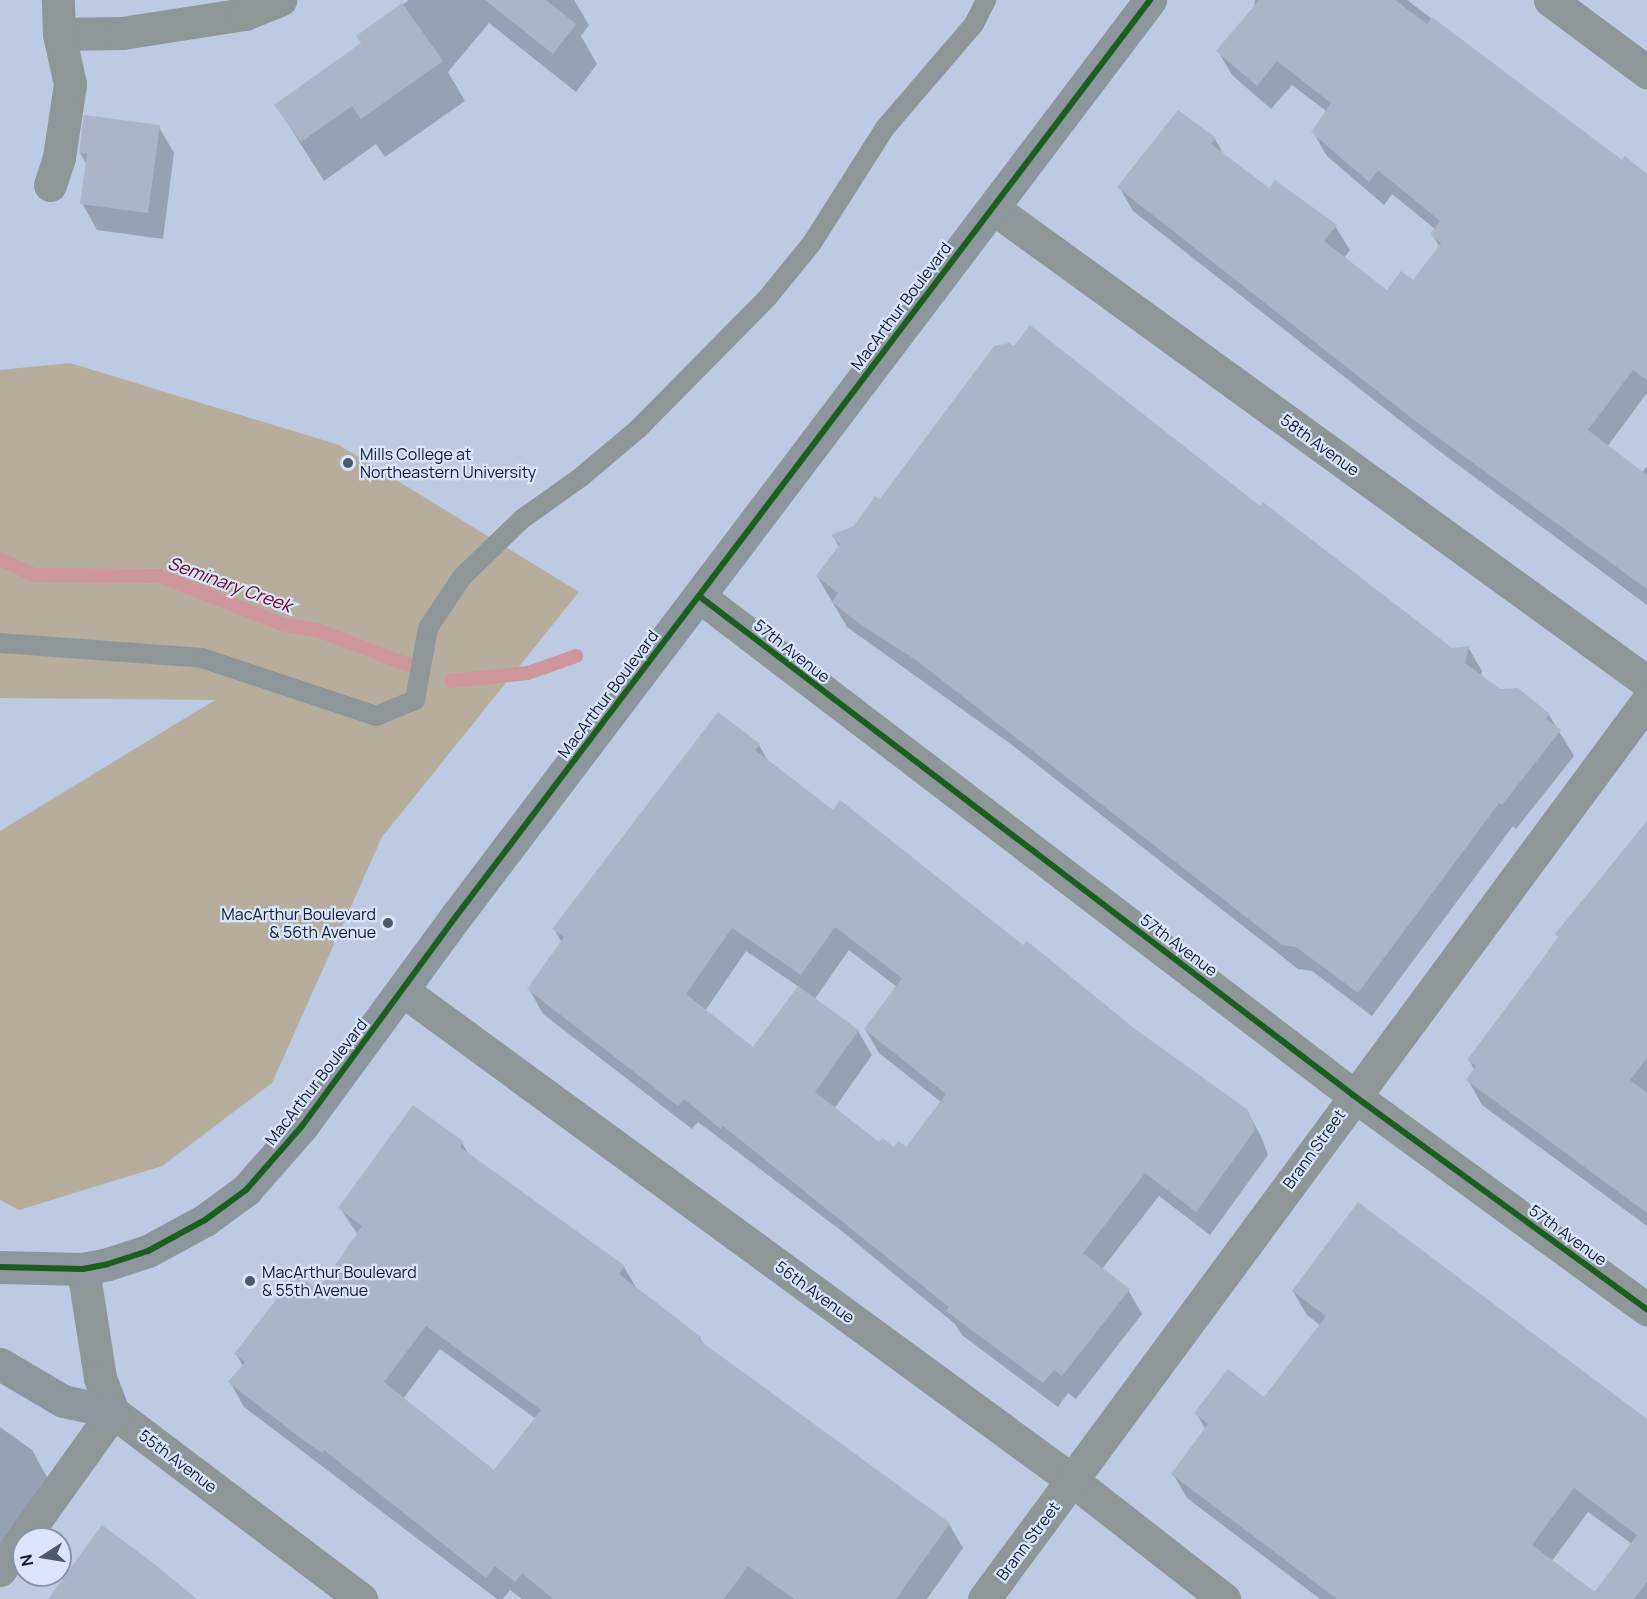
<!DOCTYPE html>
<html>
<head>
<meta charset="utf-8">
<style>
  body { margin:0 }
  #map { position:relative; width:1647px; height:1599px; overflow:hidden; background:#bccae3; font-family:Manrope,sans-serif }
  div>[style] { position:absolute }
  .green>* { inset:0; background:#b6ad9c }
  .shadow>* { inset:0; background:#0003 }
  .stream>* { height:14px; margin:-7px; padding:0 7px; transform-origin:7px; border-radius:7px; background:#ce969c }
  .building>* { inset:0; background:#aab5c9 }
  .lane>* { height:20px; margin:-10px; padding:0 10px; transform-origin:10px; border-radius:10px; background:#8e9698 }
  .street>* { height:33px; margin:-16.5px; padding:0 16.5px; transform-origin:16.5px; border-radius:16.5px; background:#8e9698 }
  .secondary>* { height:33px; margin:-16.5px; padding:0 16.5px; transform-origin:16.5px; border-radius:16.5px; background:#8d969c }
  .cycleway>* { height:6px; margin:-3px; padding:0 3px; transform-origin:3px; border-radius:3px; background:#1b5e20 }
  .dots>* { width:16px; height:16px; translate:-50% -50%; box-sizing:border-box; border:3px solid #d8e5fd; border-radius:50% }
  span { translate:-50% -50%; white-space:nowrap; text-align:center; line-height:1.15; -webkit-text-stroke:4.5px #d8e5fd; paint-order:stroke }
  .street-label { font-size:16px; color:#121b2c }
  .poi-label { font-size:16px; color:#121b2c }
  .left { translate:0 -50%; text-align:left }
  .right { translate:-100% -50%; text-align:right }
  .water-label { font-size:18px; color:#6f0014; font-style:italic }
  .north { position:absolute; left:12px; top:1527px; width:60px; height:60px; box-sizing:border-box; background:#d8e5fd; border:2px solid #8994a9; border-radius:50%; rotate:258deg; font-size:16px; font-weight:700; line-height:24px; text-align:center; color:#121b2c }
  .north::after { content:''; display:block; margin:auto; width:21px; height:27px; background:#4e586c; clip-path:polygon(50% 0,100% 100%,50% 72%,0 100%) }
</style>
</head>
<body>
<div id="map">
  <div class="green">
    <i style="clip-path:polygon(70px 363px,339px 445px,579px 592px,382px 837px,272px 1083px,162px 1166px,19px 1210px,0 1200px,0 831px,215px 700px,0 698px,0 370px)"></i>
  </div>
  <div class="shadow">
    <i style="clip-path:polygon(409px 0,574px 0,589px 25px,581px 36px,597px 64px,576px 92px,489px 23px,448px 72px,465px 101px,385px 157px,376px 144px,324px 181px,276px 105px,363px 44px,358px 37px)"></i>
    <i style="clip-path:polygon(1255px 0,1407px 0,1622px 162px,1647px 176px,1647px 393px,1607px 447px,1642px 473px,1647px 466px,1647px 605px,1434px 447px,1133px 211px,1119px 187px,1178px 112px,1215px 139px,1225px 157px,1269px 190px,1335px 226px,1350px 250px,1344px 258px,1387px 292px,1413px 282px,1440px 248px,1432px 234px,1435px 229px,1392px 194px,1384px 205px,1327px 156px,1313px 132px,1326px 111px,1292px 85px,1271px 109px,1232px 75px,1218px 51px,1254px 8px)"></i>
    <i style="clip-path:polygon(159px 127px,174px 153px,163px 239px,97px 230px,82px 203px,87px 165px,80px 153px)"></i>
    <i style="clip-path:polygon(880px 501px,1260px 508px,1452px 649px,1468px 647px,1482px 671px,1481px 677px,1499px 691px,1549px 715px,1574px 756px,1516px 829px,1513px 826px,1372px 1016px,1312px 971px,1298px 969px,1012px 745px,847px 627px,817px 576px,839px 547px,833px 536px,855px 527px)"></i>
    <i style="clip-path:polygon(evenodd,759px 745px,769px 763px,833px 812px,1247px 1111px,1261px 1136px,1268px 1155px,1210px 1235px,1159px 1196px,1102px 1269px,1128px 1290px,1142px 1314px,1076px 1399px,1068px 1393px,1058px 1407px,962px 1335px,955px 1324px,843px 1232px,698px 1122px,692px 1129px,543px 1014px,529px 989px,562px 943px,554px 929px,759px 745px,849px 950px,897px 987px,865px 1029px,879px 1053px,941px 1102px,906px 1149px,894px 1150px,879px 1144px,834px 1109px,872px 1055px,858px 1031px,814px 1000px,849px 950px,759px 745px,746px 951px,799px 987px,753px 1049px,705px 1011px,746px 951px)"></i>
    <i style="clip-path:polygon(1647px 823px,1647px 1226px,1482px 1105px,1468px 1080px,1475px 1071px,1469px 1060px)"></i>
    <i style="clip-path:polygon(evenodd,462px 1143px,470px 1156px,624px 1267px,637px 1289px,700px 1338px,705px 1347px,949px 1524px,963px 1548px,927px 1599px,522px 1599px,510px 1590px,503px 1599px,497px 1599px,244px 1407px,230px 1382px,243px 1366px,236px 1354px,319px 1292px,358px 1235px,340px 1208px,462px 1143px,440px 1349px,536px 1419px,495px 1472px,403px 1399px,440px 1349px)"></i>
    <i style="clip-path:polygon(evenodd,1293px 1291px,1647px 1420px,1647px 1599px,1320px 1599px,1187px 1498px,1173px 1474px,1206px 1430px,1196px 1413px,1264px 1399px,1321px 1326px,1307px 1315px,1293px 1291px,1588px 1512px,1632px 1544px,1594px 1593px,1552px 1561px,1588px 1512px)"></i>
    <i style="clip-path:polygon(0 1427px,32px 1450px,51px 1484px,0 1553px)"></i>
  </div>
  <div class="stream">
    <i style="left:0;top:559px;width:38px;rotate:25deg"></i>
    <i style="left:35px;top:575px;width:124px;rotate:0.5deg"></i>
    <i style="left:159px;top:576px;width:132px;rotate:21.3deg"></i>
    <i style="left:282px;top:624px;width:39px;rotate:10deg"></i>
    <i style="left:320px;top:631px;width:94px;rotate:21.1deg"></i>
    <i style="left:451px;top:681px;width:77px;rotate:-5.9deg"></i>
    <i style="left:528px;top:673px;width:51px;rotate:-19.5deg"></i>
  </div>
  <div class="building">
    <i style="clip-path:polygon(485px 0,546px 0,576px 24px,553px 54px)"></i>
    <i style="clip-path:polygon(1259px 0,1395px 0,1427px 24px,1432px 17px,1622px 160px,1625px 156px,1647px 174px,1647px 380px,1633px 370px,1588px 430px,1647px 475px,1647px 589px,1418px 423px,1117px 187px,1178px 110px,1216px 138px,1211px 144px,1269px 188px,1275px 180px,1337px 225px,1324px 241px,1387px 290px,1401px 271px,1413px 280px,1441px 243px,1430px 234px,1440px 221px,1378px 170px,1369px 182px,1311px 132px,1331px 103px,1277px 61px,1257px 86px,1216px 51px)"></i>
    <i style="clip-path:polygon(402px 3px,443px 61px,361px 119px,352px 106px,301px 142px,274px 105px,361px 43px,356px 36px)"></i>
    <i style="clip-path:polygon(84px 115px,160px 125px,148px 213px,80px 204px,87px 154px,79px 153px)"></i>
    <i style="clip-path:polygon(1030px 325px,1260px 506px,1263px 502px,1452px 648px,1469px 646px,1465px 663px,1500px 689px,1518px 688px,1550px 714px,1546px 719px,1561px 730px,1502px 805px,1499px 803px,1358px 993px,1296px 947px,1282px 945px,916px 660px,861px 625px,832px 602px,838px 593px,816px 576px,840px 544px,831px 535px,854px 526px,875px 496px,880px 499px,994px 346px,1009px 343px,1014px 346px)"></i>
    <i style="clip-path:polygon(evenodd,718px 712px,760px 744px,755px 750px,833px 810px,840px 800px,1023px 945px,1027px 941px,1135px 1029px,1248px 1110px,1255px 1130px,1196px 1212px,1145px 1173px,1083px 1253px,1130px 1289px,1062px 1376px,1054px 1370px,1043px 1383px,946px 1311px,949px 1307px,723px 1126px,721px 1129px,684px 1099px,678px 1106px,527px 989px,564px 937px,552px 929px,718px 712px,835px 927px,902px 978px,864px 1029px,946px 1094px,906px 1147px,899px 1141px,894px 1147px,882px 1138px,879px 1142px,815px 1092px,859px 1030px,798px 986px,753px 1047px,686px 994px,732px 928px,801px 975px,835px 927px)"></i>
    <i style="clip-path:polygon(1647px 821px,1647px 1058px,1630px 1080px,1647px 1093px,1647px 1213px,1466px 1080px,1476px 1066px,1467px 1060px,1544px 957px,1558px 937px,1555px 934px)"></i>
    <i style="clip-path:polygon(evenodd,413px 1105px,464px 1142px,460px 1147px,625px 1266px,619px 1274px,701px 1337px,699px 1340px,950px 1523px,896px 1599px,794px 1599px,748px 1566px,724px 1599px,553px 1599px,522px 1573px,515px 1582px,495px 1566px,486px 1578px,324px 1450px,322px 1453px,303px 1440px,228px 1382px,245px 1362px,234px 1354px,297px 1273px,318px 1290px,362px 1226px,338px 1208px,413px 1105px,426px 1326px,541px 1410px,494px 1470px,384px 1382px,426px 1326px)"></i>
    <i style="clip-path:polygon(evenodd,1358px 1202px,1647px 1419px,1647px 1582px,1634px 1599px,1337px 1599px,1171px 1474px,1208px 1424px,1194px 1413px,1228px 1369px,1264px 1397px,1326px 1316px,1292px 1291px,1358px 1202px,1574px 1488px,1637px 1535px,1595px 1592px,1532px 1545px,1574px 1488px)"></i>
    <i style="clip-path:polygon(102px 1525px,153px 1563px,197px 1599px,48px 1599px)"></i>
  </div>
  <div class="lane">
    <i style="left:0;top:643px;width:203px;rotate:4.2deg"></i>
    <i style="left:202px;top:658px;width:183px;rotate:18.4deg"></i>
    <i style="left:376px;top:716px;width:42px;rotate:-22.3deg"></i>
    <i style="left:415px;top:700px;width:73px;rotate:-79.8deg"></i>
    <i style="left:428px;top:628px;width:61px;rotate:-56.3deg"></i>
    <i style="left:462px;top:577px;width:83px;rotate:-44deg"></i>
    <i style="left:522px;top:519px;width:72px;rotate:-35.4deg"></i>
    <i style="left:581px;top:477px;width:75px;rotate:-40.1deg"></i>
    <i style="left:638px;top:429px;width:185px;rotate:-45.4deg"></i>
    <i style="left:768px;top:297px;width:70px;rotate:-50.8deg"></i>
    <i style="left:812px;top:243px;width:136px;rotate:-57.6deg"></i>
    <i style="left:885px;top:128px;width:137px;rotate:-49.4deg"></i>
    <i style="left:974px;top:24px;width:27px;rotate:-63deg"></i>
  </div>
  <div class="street">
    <i style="left:1550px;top:0;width:121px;rotate:36.6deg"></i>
    <i style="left:59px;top:34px;width:63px;rotate:-0.9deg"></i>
    <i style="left:122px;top:33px;width:124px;rotate:-8.8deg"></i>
    <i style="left:245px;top:14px;width:38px;rotate:-22deg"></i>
    <i style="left:50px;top:185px;width:29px;rotate:-72deg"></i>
    <i style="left:59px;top:157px;width:74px;rotate:-81.4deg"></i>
    <i style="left:70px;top:84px;width:51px;rotate:-102.4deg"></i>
    <i style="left:59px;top:34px;width:34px;rotate:-92deg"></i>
    <i style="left:993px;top:208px;width:808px;rotate:35.93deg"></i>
    <i style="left:699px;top:596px;width:823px;rotate:37.34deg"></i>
    <i style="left:1353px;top:1095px;width:364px;rotate:36.1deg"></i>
    <i style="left:402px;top:990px;width:831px;rotate:36.19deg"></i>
    <i style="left:1073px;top:1481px;width:192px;rotate:38deg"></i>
    <i style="left:83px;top:1269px;width:110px;rotate:81.1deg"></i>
    <i style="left:100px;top:1378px;width:36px;rotate:69deg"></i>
    <i style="left:113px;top:1412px;width:311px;rotate:37deg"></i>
    <i style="left:0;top:1570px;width:194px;rotate:-54.4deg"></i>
    <i style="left:984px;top:1599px;width:1116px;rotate:-53.56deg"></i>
  </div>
  <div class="secondary">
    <i style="left:0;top:1267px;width:83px;rotate:1.4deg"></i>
    <i style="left:83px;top:1269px;width:25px;rotate:-11deg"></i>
    <i style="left:108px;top:1264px;width:42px;rotate:-18deg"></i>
    <i style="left:148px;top:1251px;width:65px;rotate:-28.5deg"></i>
    <i style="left:205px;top:1220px;width:51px;rotate:-36.2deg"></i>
    <i style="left:246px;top:1190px;width:85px;rotate:-48.8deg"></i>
    <i style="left:302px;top:1126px;width:262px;rotate:-53.7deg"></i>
    <i style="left:457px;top:915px;width:1148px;rotate:-52.86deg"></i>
    <i style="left:0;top:1364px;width:73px;rotate:30.4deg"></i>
    <i style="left:63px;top:1401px;width:51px;rotate:12.4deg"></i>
  </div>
  <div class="cycleway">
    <i style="left:699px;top:596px;width:823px;rotate:37.34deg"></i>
    <i style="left:1353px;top:1095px;width:364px;rotate:36.1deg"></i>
    <i style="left:0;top:1267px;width:83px;rotate:1.4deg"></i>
    <i style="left:83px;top:1269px;width:25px;rotate:-11deg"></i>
    <i style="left:108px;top:1264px;width:42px;rotate:-18deg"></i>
    <i style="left:148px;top:1251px;width:65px;rotate:-28.5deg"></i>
    <i style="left:205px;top:1220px;width:51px;rotate:-36.2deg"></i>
    <i style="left:246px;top:1190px;width:85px;rotate:-48.8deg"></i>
    <i style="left:302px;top:1126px;width:262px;rotate:-53.7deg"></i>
    <i style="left:457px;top:915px;width:1148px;rotate:-52.86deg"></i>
  </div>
  <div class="dots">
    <i style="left:348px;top:463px;background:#4e586c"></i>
    <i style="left:388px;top:923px;background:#4e586c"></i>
    <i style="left:250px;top:1281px;background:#4e586c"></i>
  </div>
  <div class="street-label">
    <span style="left:901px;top:306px;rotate:-53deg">MacArthur Boulevard</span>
    <span style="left:1320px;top:445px;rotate:36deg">58th Avenue</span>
    <span style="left:792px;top:651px;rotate:38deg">57th Avenue</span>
    <span style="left:608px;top:694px;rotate:-53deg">MacArthur Boulevard</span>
    <span style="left:1179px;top:945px;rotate:37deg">57th Avenue</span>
    <span style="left:316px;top:1082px;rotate:-52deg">MacArthur Boulevard</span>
    <span style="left:1314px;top:1149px;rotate:-54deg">Brann Street</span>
    <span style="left:1568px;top:1235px;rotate:36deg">57th Avenue</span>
    <span style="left:815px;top:1292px;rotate:36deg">56th Avenue</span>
    <span style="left:178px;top:1461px;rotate:37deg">55th Avenue</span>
    <span style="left:1028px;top:1541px;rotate:-53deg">Brann Street</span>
  </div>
  <div class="poi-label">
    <span class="left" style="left:360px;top:463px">Mills College at<br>Northeastern University</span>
    <span class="right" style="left:376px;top:923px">MacArthur Boulevard<br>&amp; 56th Avenue</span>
    <span class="left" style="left:262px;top:1281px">MacArthur Boulevard<br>&amp; 55th Avenue</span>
  </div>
  <div class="water-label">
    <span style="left:230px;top:584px;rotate:20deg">Seminary Creek</span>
  </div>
  <div class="north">N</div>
</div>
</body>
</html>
